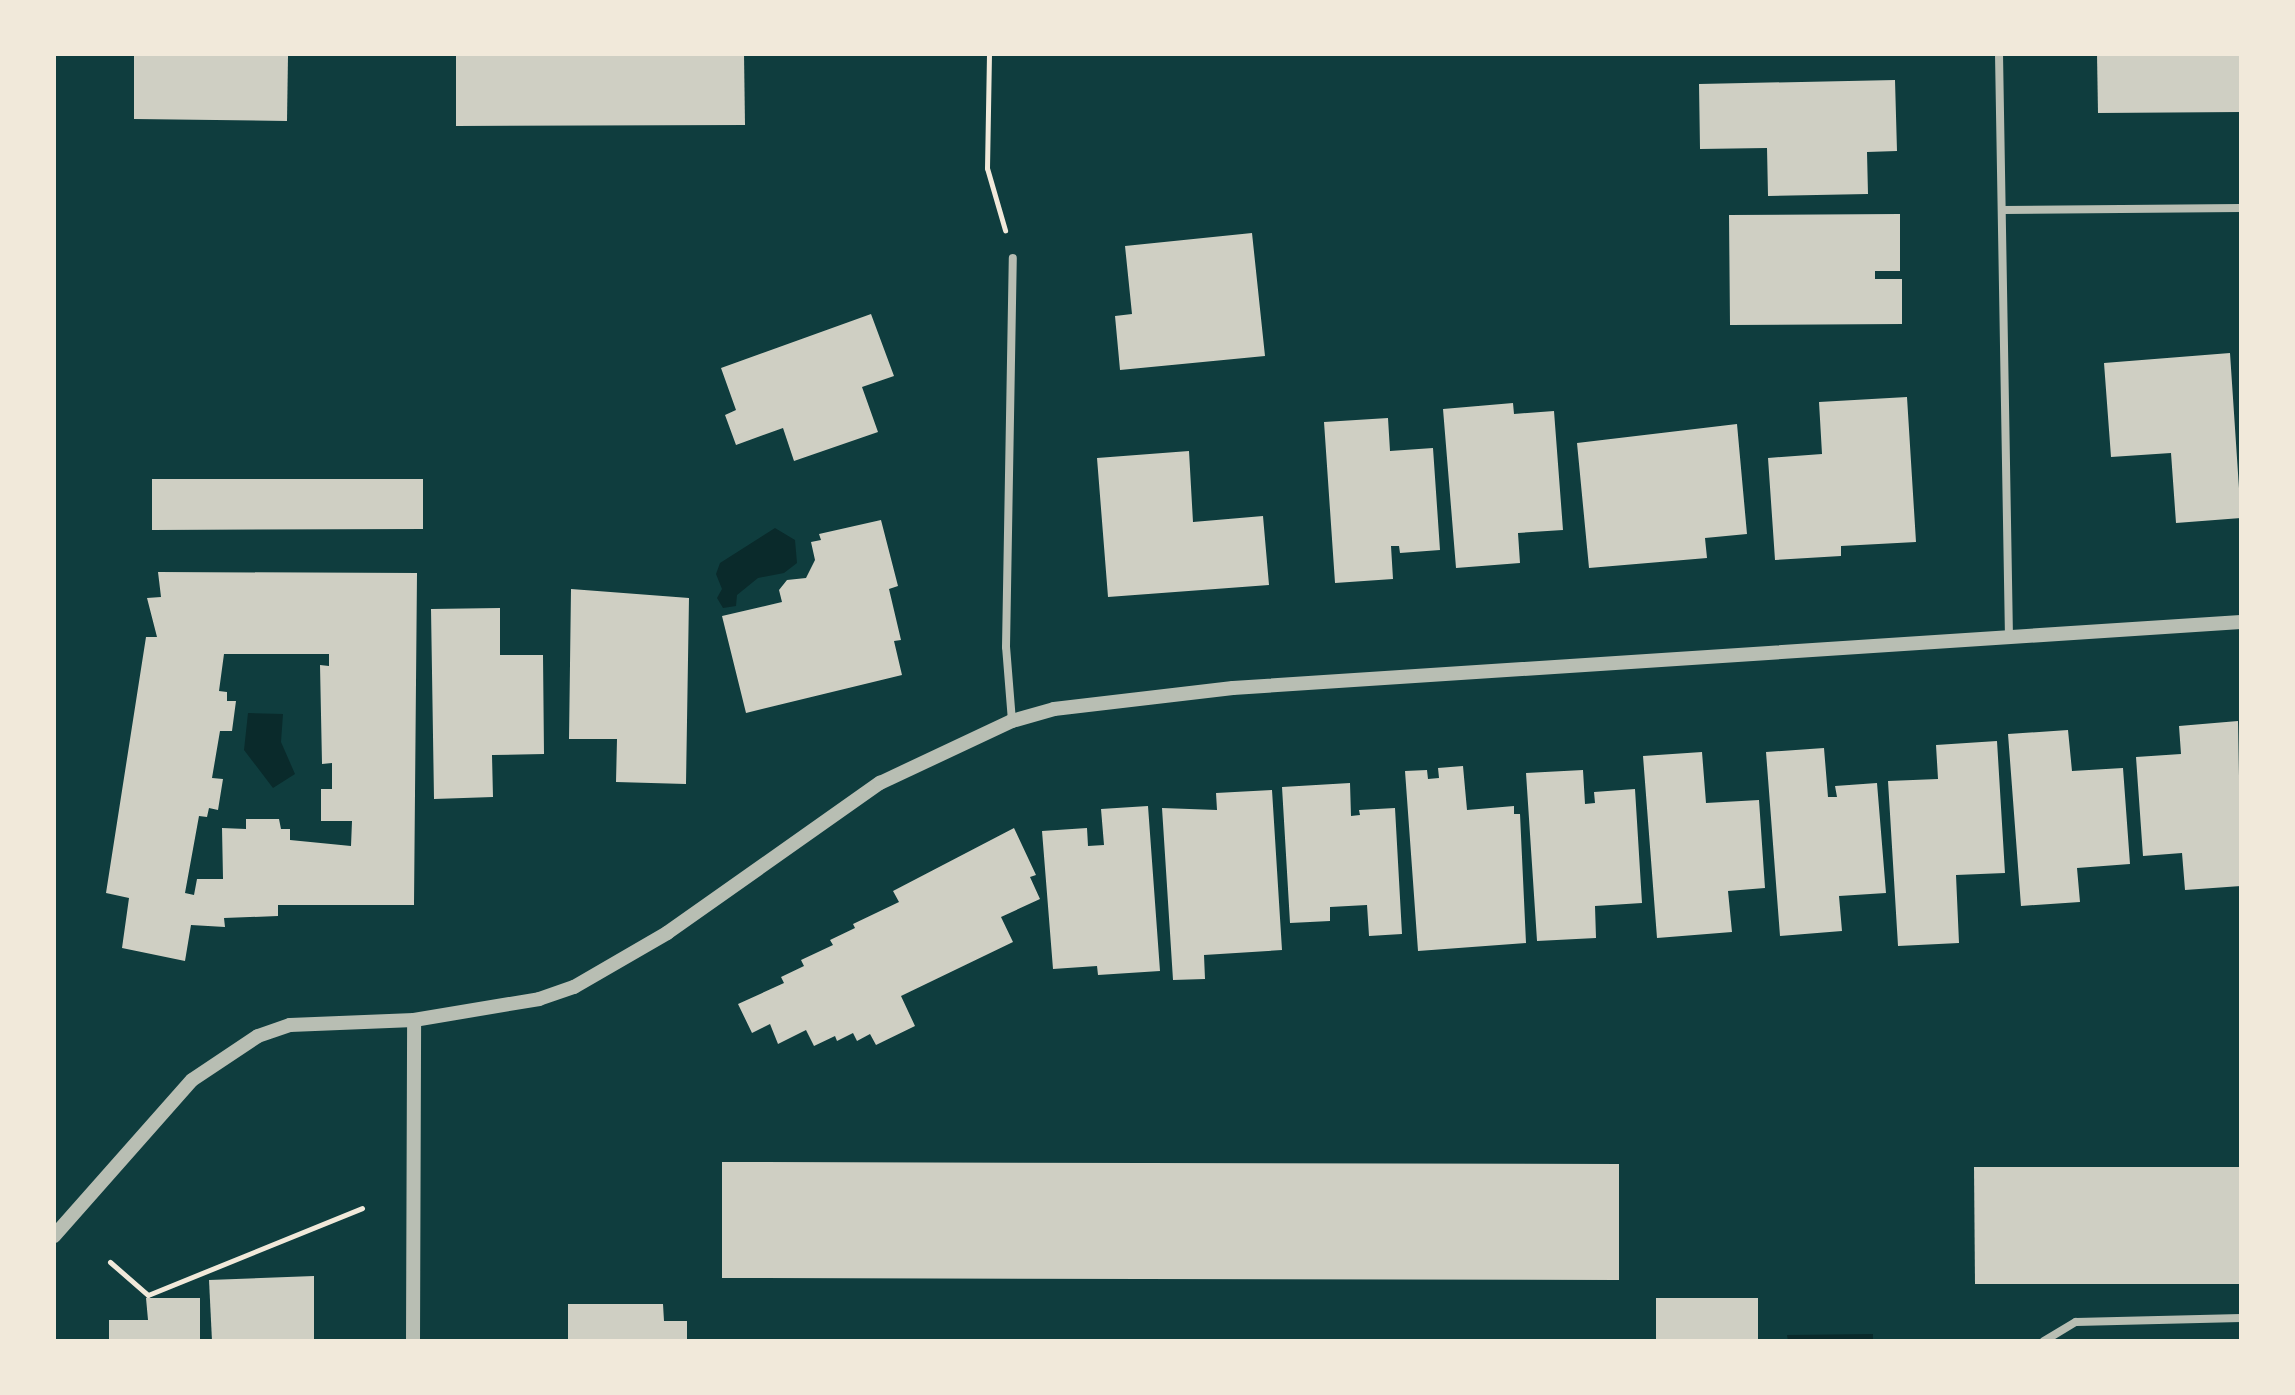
<!DOCTYPE html>
<html>
<head>
<meta charset="utf-8">
<style>
  body { margin:0 }
  #map { position:relative; width:2295px; height:1395px; overflow:hidden; background:#0f3d3e; font-family:"Open Sans",sans-serif }
  div>[style] { position:absolute }
  .water>* { inset:0; background:#0a2a2b }
  .building>* { inset:0; background:#cfcfc3 }
  .path>* { height:5px; margin:-2.5px; padding:0 2.5px; transform-origin:2.5px; border-radius:2.5px; background:#f1e9da }
  .minor>* { height:8px; margin:-4px; padding:0 4px; transform-origin:4px; border-radius:4px; background:#b8beb3 }
  .tertiary>* { height:14px; margin:-7px; padding:0 7px; transform-origin:7px; border-radius:7px; background:#b8beb3 }
  span { translate:-50% -50%; white-space:nowrap; text-align:center; line-height:1.15; -webkit-text-stroke:6px #f1e9da; paint-order:stroke }
  .frame { position:absolute; inset:0; border:56px solid #f1e9da; pointer-events:none }
</style>
</head>
<body>
<div id="map">
  <div class="water">
    <i style="clip-path:polygon(775px 528px,795px 540px,797px 563px,784px 573px,758px 578px,737px 595px,736px 606px,723px 608px,717px 598px,722px 589px,716px 574px,720px 563px)"></i>
    <i style="clip-path:polygon(248px 713px,283px 714px,281px 742px,295px 774px,273px 788px,244px 750px)"></i>
    <i style="clip-path:polygon(1873px 1334px,1873px 1341px,1788px 1341px,1787px 1335px)"></i>
  </div>
  <div class="building">
    <i style="clip-path:polygon(134px 54px,288px 56px,287px 121px,134px 119px)"></i>
    <i style="clip-path:polygon(456px 54px,744px 54px,745px 125px,456px 126px)"></i>
    <i style="clip-path:polygon(2097px 54px,2241px 54px,2241px 112px,2098px 113px)"></i>
    <i style="clip-path:polygon(1895px 80px,1897px 151px,1867px 152px,1868px 194px,1768px 196px,1767px 148px,1700px 149px,1699px 84px)"></i>
    <i style="clip-path:polygon(1900px 214px,1900px 271px,1875px 271px,1875px 279px,1902px 279px,1902px 324px,1730px 325px,1729px 215px)"></i>
    <i style="clip-path:polygon(1252px 233px,1265px 356px,1120px 370px,1115px 316px,1132px 314px,1125px 246px)"></i>
    <i style="clip-path:polygon(871px 314px,894px 376px,862px 387px,878px 432px,794px 461px,783px 428px,736px 445px,725px 415px,736px 410px,721px 368px)"></i>
    <i style="clip-path:polygon(2230px 353px,2241px 518px,2176px 523px,2171px 453px,2111px 457px,2104px 363px)"></i>
    <i style="clip-path:polygon(1907px 397px,1916px 542px,1841px 546px,1841px 556px,1775px 560px,1768px 458px,1822px 454px,1819px 402px)"></i>
    <i style="clip-path:polygon(1513px 403px,1514px 414px,1554px 411px,1563px 530px,1518px 533px,1520px 563px,1456px 568px,1443px 409px)"></i>
    <i style="clip-path:polygon(1388px 418px,1390px 451px,1433px 448px,1440px 550px,1400px 553px,1399px 546px,1391px 546px,1393px 579px,1335px 583px,1324px 422px)"></i>
    <i style="clip-path:polygon(1737px 424px,1747px 534px,1705px 538px,1707px 558px,1589px 568px,1577px 443px)"></i>
    <i style="clip-path:polygon(1189px 451px,1193px 522px,1263px 516px,1269px 585px,1108px 597px,1097px 458px)"></i>
    <i style="clip-path:polygon(152px 479px,423px 479px,423px 529px,152px 530px)"></i>
    <i style="clip-path:polygon(881px 520px,898px 586px,889px 589px,901px 640px,894px 641px,902px 675px,746px 713px,722px 616px,782px 602px,779px 590px,787px 580px,806px 578px,815px 560px,811px 542px,821px 540px,819px 534px)"></i>
    <i style="clip-path:polygon(evenodd,158px 572px,417px 573px,414px 905px,278px 905px,278px 916px,224px 918px,225px 927px,191px 925px,185px 961px,122px 948px,129px 898px,106px 893px,146px 637px,157px 637px,147px 598px,161px 597px,158px 572px,224px 654px,329px 654px,329px 666px,320px 665px,322px 764px,332px 763px,332px 789px,321px 789px,321px 821px,352px 821px,351px 846px,290px 840px,290px 829px,281px 829px,279px 819px,246px 819px,246px 829px,222px 828px,223px 879px,197px 879px,194px 895px,185px 893px,199px 816px,207px 817px,209px 808px,218px 810px,223px 779px,212px 778px,220px 731px,232px 731px,236px 701px,227px 701px,227px 692px,219px 691px,224px 654px)"></i>
    <i style="clip-path:polygon(571px 589px,689px 598px,686px 784px,616px 782px,617px 739px,569px 739px)"></i>
    <i style="clip-path:polygon(500px 608px,500px 655px,543px 655px,544px 754px,492px 755px,493px 797px,434px 799px,431px 609px)"></i>
    <i style="clip-path:polygon(2238px 721px,2241px 886px,2185px 890px,2182px 853px,2143px 856px,2136px 757px,2181px 754px,2179px 726px)"></i>
    <i style="clip-path:polygon(2068px 730px,2072px 771px,2123px 768px,2130px 864px,2077px 868px,2080px 902px,2021px 906px,2008px 734px)"></i>
    <i style="clip-path:polygon(1997px 741px,2005px 873px,1956px 875px,1959px 943px,1898px 946px,1888px 781px,1938px 779px,1936px 745px)"></i>
    <i style="clip-path:polygon(1824px 748px,1828px 797px,1837px 797px,1835px 786px,1877px 783px,1886px 893px,1839px 896px,1842px 931px,1780px 936px,1766px 752px)"></i>
    <i style="clip-path:polygon(1702px 752px,1706px 803px,1759px 800px,1765px 888px,1728px 891px,1732px 932px,1657px 938px,1643px 756px)"></i>
    <i style="clip-path:polygon(1463px 766px,1467px 810px,1514px 806px,1514px 814px,1520px 814px,1526px 943px,1418px 951px,1405px 771px,1427px 770px,1428px 779px,1439px 778px,1438px 768px)"></i>
    <i style="clip-path:polygon(1583px 770px,1585px 804px,1595px 803px,1594px 792px,1635px 789px,1642px 903px,1595px 906px,1596px 938px,1537px 941px,1526px 773px)"></i>
    <i style="clip-path:polygon(1350px 783px,1351px 816px,1360px 815px,1359px 810px,1395px 808px,1402px 934px,1369px 936px,1367px 905px,1330px 907px,1330px 921px,1290px 923px,1282px 787px)"></i>
    <i style="clip-path:polygon(1272px 790px,1282px 950px,1204px 955px,1205px 979px,1173px 980px,1162px 808px,1217px 810px,1216px 793px)"></i>
    <i style="clip-path:polygon(1148px 806px,1160px 971px,1098px 975px,1097px 966px,1053px 969px,1042px 831px,1087px 828px,1088px 846px,1104px 845px,1101px 809px)"></i>
    <i style="clip-path:polygon(1014px 828px,1036px 875px,1030px 877px,1040px 899px,1001px 917px,1013px 942px,901px 996px,915px 1026px,876px 1045px,870px 1034px,857px 1041px,853px 1033px,837px 1041px,835px 1036px,814px 1046px,806px 1030px,778px 1044px,770px 1024px,752px 1033px,738px 1004px,784px 983px,781px 977px,804px 966px,801px 960px,833px 945px,830px 940px,855px 928px,853px 924px,899px 902px,893px 891px)"></i>
    <i style="clip-path:polygon(722px 1162px,1619px 1164px,1619px 1280px,722px 1278px)"></i>
    <i style="clip-path:polygon(1974px 1167px,2241px 1167px,2241px 1284px,1975px 1284px)"></i>
    <i style="clip-path:polygon(314px 1276px,314px 1341px,212px 1341px,209px 1280px)"></i>
    <i style="clip-path:polygon(146px 1298px,200px 1298px,200px 1341px,109px 1341px,109px 1320px,148px 1320px)"></i>
    <i style="clip-path:polygon(1656px 1298px,1758px 1298px,1758px 1341px,1656px 1341px)"></i>
    <i style="clip-path:polygon(568px 1304px,663px 1304px,664px 1321px,687px 1321px,687px 1341px,568px 1341px)"></i>
  </div>
  <div class="path">
    <i style="left:989px;top:54px;width:114px;rotate:91deg"></i>
    <i style="left:987px;top:168px;width:65px;rotate:73.8deg"></i>
    <i style="left:110px;top:1262px;width:50px;rotate:41deg"></i>
    <i style="left:148px;top:1295px;width:231px;rotate:-22.1deg"></i>
  </div>
  <div class="minor">
    <i style="left:1999px;top:54px;width:582px;rotate:89.02deg"></i>
    <i style="left:2003px;top:210px;width:238px;rotate:-0.5deg"></i>
    <i style="left:1012px;top:721px;width:74px;rotate:-94.6deg"></i>
    <i style="left:1006px;top:647px;width:389px;rotate:-89deg"></i>
    <i style="left:2044px;top:1341px;width:37px;rotate:-31deg"></i>
    <i style="left:2076px;top:1322px;width:165px;rotate:-1.4deg"></i>
  </div>
  <div class="tertiary">
    <i style="left:54px;top:1236px;width:208px;rotate:-48.5deg"></i>
    <i style="left:192px;top:1080px;width:79px;rotate:-33.7deg"></i>
    <i style="left:258px;top:1036px;width:34px;rotate:-19deg"></i>
    <i style="left:290px;top:1025px;width:124px;rotate:-2.3deg"></i>
    <i style="left:414px;top:1020px;width:127px;rotate:-9.5deg"></i>
    <i style="left:539px;top:999px;width:37px;rotate:-19deg"></i>
    <i style="left:574px;top:987px;width:108px;rotate:-30.1deg"></i>
    <i style="left:667px;top:933px;width:261px;rotate:-35.2deg"></i>
    <i style="left:880px;top:783px;width:146px;rotate:-25.2deg"></i>
    <i style="left:1012px;top:721px;width:44px;rotate:-15.9deg"></i>
    <i style="left:1054px;top:709px;width:180px;rotate:-6.7deg"></i>
    <i style="left:1233px;top:688px;width:1010px;rotate:-3.75deg"></i>
    <i style="left:413px;top:1341px;width:321px;rotate:-89.8deg"></i>
  </div>
  <div class="frame"></div>
</div>
</body>
</html>
